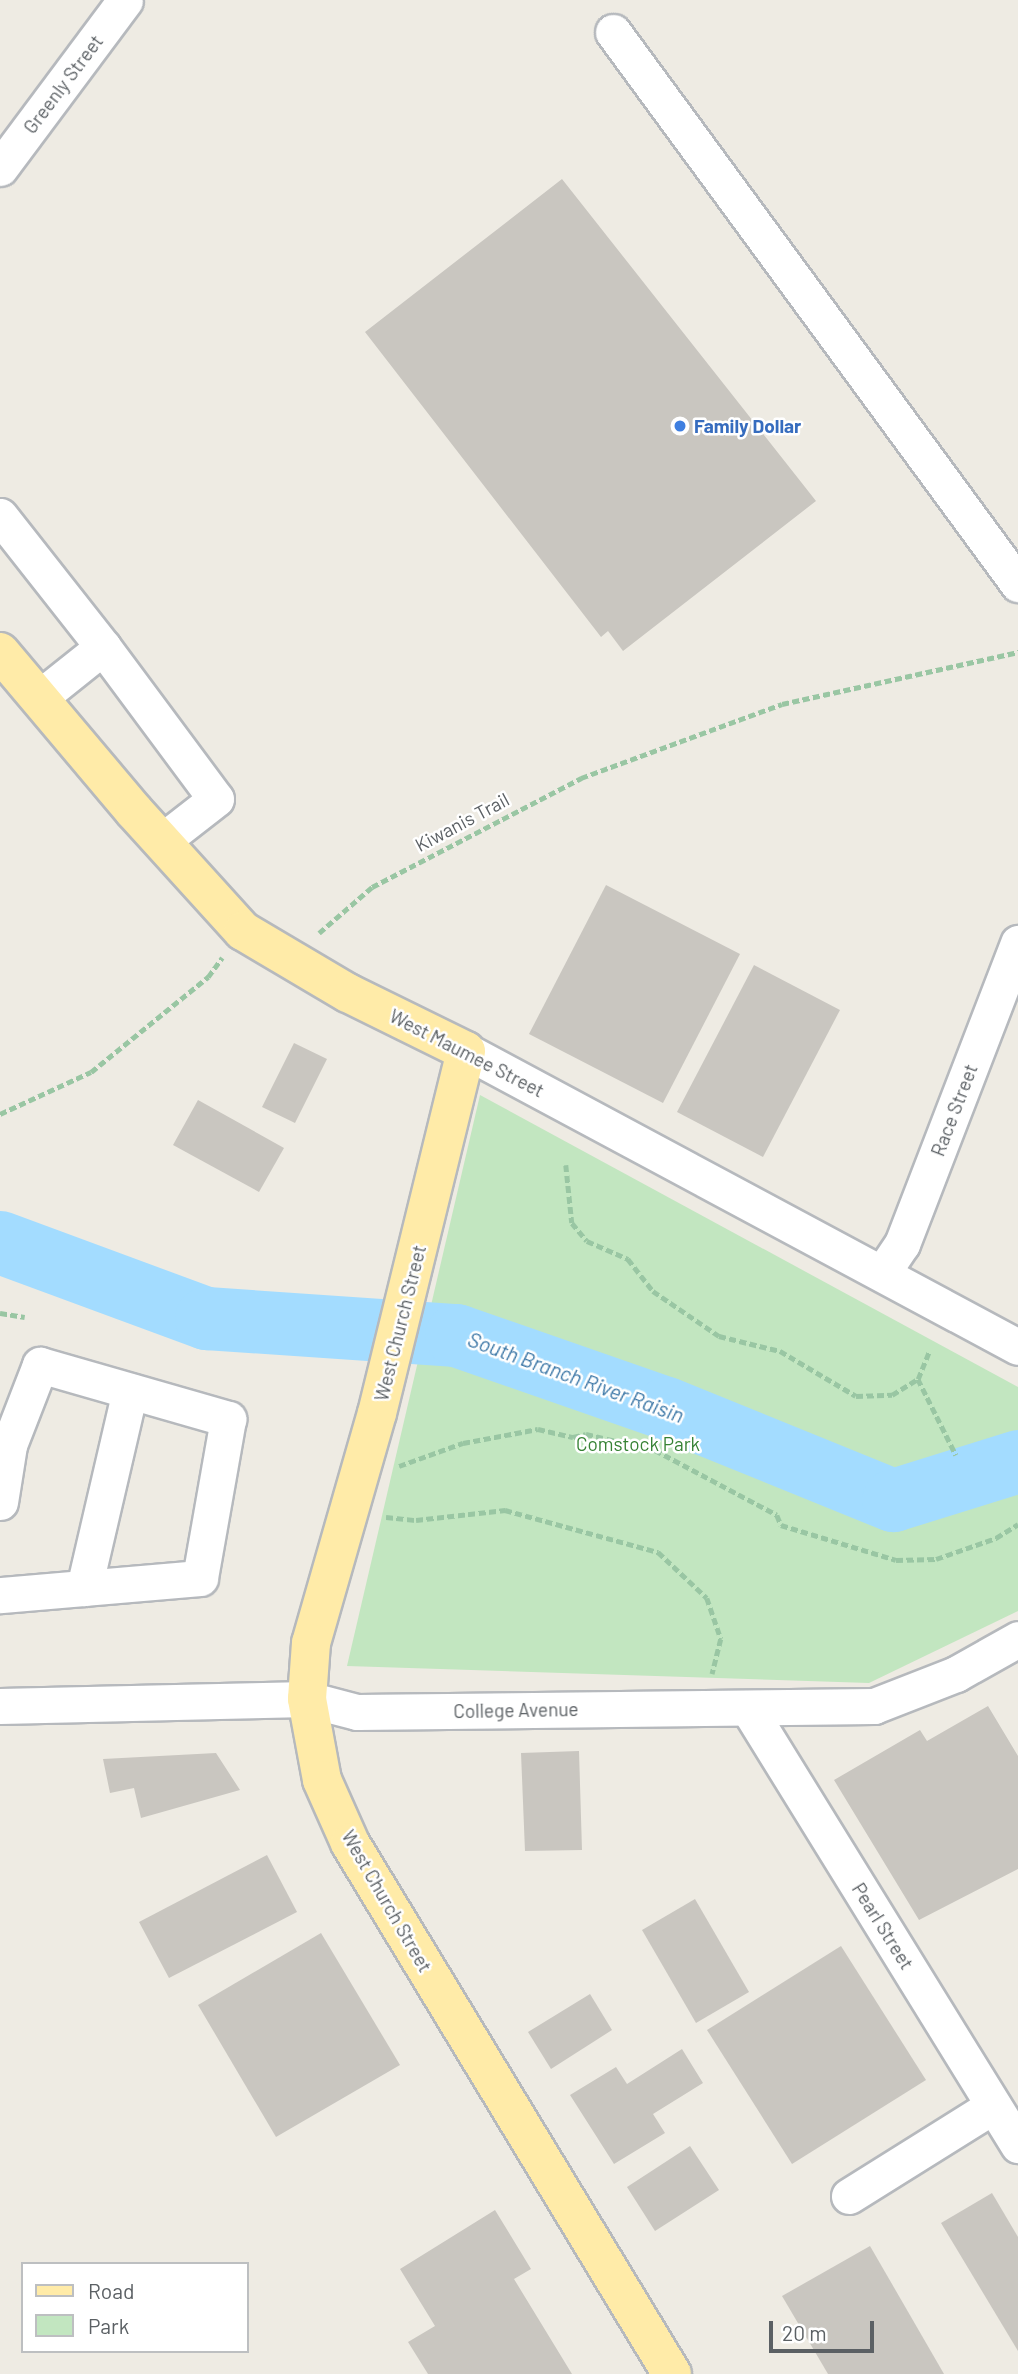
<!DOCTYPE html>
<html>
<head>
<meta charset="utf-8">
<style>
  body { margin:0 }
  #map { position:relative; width:1018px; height:2374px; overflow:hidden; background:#eeebe3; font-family:Barlow,sans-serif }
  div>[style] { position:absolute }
  .green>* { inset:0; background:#c2e6c0 }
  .river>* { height:63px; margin:-31.5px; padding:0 31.5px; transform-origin:31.5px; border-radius:31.5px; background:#a3dcff }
  .building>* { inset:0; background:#c9c6c0 }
  .path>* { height:4.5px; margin-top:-2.25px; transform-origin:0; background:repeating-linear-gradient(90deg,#99c6a3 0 7px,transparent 0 10.5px) }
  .roads { filter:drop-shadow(2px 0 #b6b9bd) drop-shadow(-2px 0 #b6b9bd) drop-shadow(0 2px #b6b9bd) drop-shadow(0 -2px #b6b9bd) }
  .minor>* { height:35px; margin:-17.5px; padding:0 17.5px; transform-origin:17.5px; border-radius:17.5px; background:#fff }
  .major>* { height:38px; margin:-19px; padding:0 19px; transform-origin:19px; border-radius:19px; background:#ffeba8 }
  .dots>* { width:19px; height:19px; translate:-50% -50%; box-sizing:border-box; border:4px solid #fff; border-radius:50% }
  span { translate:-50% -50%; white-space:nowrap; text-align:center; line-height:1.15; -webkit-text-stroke:5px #fff; paint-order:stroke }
  .street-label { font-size:19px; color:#5b6064 }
  .shop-label { font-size:19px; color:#366cbe; font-weight:700 }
  .left { translate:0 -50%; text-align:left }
  .park-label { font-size:19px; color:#368234 }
  .water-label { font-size:21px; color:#3d78a7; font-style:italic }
  .legend { position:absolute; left:21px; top:2262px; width:228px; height:91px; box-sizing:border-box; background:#fff; border:2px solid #bdbfc1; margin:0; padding:9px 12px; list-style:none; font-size:21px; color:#5b6064 }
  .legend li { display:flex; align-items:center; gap:14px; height:35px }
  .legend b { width:35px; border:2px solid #bdbfc1 }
  .scale { position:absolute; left:769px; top:2321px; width:105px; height:32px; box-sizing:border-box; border:4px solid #5b6064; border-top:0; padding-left:9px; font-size:21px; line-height:24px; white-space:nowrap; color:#5b6064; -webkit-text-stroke:5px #fff; paint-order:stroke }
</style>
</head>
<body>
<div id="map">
  <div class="green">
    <i style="clip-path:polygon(480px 1095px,1018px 1387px,1018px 1611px,869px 1683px,347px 1666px)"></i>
  </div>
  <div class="river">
    <i style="left:0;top:1242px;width:220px;rotate:20.3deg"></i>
    <i style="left:206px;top:1318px;width:251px;rotate:3.9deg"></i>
    <i style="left:456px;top:1335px;width:222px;rotate:19.2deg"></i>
    <i style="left:666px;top:1408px;width:245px;rotate:22.1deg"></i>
    <i style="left:893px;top:1500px;width:131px;rotate:-17.3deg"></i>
  </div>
  <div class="building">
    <i style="clip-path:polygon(562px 179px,816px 501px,623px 651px,608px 631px,601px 637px,365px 332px)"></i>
    <i style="clip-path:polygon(606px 885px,740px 954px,663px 1103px,529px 1034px)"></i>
    <i style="clip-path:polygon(754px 965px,840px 1010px,763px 1157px,677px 1112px)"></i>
    <i style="clip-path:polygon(294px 1043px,327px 1059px,295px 1123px,262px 1107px)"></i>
    <i style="clip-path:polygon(198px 1100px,284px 1148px,259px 1192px,173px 1145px)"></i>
    <i style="clip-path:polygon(988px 1706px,1018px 1756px,1018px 1869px,919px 1920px,834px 1780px,920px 1730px,927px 1741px)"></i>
    <i style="clip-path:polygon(579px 1751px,582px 1850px,525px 1851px,521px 1753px)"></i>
    <i style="clip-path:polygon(216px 1753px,240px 1790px,141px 1818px,134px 1788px,110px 1793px,103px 1759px)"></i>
    <i style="clip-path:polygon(267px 1855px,297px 1912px,169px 1978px,139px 1922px)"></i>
    <i style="clip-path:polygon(695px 1899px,749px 1992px,696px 2023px,642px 1930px)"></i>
    <i style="clip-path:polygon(321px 1933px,400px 2065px,276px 2137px,198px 2005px)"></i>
    <i style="clip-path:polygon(841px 1946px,926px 2080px,792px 2164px,707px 2030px)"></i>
    <i style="clip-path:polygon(590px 1994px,612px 2030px,551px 2069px,528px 2032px)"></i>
    <i style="clip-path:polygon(682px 2049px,703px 2083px,653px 2114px,665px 2133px,614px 2164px,570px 2095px,616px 2067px,627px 2084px)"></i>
    <i style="clip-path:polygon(690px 2146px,719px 2190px,655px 2231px,627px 2187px)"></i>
    <i style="clip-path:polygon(992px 2193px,1018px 2237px,1018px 2351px,941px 2223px)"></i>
    <i style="clip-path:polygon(495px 2210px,531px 2269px,514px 2279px,572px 2374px,428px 2374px,408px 2342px,435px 2326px,400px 2269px)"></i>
    <i style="clip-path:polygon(870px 2246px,944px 2374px,828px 2374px,782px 2296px)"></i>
  </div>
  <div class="path">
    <i style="left:319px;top:933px;width:70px;rotate:-41deg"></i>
    <i style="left:372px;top:887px;width:236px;rotate:-27.5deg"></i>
    <i style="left:581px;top:778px;width:214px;rotate:-20.2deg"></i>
    <i style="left:782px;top:704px;width:242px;rotate:-12.4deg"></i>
    <i style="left:0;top:1114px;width:100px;rotate:-24.8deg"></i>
    <i style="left:91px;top:1072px;width:151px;rotate:-39.1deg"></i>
    <i style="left:208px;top:977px;width:24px;rotate:-54deg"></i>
    <i style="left:566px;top:1165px;width:58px;rotate:84.1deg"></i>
    <i style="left:572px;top:1223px;width:23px;rotate:50deg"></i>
    <i style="left:587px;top:1241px;width:45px;rotate:23.7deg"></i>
    <i style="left:628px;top:1259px;width:41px;rotate:52deg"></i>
    <i style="left:653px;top:1291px;width:80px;rotate:34.3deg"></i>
    <i style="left:719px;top:1336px;width:63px;rotate:13.8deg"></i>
    <i style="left:780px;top:1351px;width:88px;rotate:30.6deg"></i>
    <i style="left:856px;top:1396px;width:36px;rotate:-2deg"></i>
    <i style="left:892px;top:1395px;width:31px;rotate:-32deg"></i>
    <i style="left:918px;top:1379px;width:31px;rotate:-68deg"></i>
    <i style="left:0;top:1313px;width:25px;rotate:9deg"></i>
    <i style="left:918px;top:1379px;width:85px;rotate:63.4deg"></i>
    <i style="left:399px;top:1466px;width:68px;rotate:-19.8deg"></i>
    <i style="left:463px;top:1443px;width:76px;rotate:-10.6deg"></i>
    <i style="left:538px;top:1429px;width:36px;rotate:13deg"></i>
    <i style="left:573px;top:1437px;width:13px;rotate:-13deg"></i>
    <i style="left:586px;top:1434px;width:71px;rotate:13.1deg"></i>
    <i style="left:655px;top:1450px;width:138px;rotate:28deg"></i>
    <i style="left:777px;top:1515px;width:11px;rotate:68deg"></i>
    <i style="left:781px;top:1525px;width:120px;rotate:16.9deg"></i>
    <i style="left:896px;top:1560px;width:40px;rotate:-1.4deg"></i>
    <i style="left:936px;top:1559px;width:64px;rotate:-19.3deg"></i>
    <i style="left:996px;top:1538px;width:26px;rotate:-32deg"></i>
    <i style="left:386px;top:1517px;width:30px;rotate:6deg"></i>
    <i style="left:416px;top:1520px;width:90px;rotate:-6.4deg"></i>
    <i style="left:505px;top:1510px;width:159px;rotate:15.4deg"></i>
    <i style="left:658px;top:1552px;width:67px;rotate:43.2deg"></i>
    <i style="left:707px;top:1598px;width:43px;rotate:71.1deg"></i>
    <i style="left:721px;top:1639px;width:36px;rotate:104deg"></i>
  </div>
  <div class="roads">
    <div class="minor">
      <i style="left:613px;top:32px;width:685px;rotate:53.73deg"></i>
      <i style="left:0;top:168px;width:209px;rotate:-53.3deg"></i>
      <i style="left:0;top:516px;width:167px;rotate:51.8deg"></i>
      <i style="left:39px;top:698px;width:82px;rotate:-38.6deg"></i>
      <i style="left:103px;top:647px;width:189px;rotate:53.4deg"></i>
      <i style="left:216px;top:799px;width:68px;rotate:142.1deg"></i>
      <i style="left:466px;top:1051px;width:626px;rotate:28.2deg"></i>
      <i style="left:883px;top:1272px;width:34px;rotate:-56deg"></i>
      <i style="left:902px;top:1244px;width:323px;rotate:-68.9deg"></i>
      <i style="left:0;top:1502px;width:58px;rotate:-81deg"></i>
      <i style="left:9px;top:1445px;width:86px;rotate:-68.8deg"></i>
      <i style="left:40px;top:1365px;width:196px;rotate:16deg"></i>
      <i style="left:228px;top:1419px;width:161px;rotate:100deg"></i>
      <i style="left:200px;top:1578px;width:201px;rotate:175.1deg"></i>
      <i style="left:84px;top:1588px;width:202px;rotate:-76.9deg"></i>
      <i style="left:0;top:1706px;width:307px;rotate:-1.3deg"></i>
      <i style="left:307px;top:1699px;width:52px;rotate:14.6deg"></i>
      <i style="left:357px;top:1712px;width:517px;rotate:-0.66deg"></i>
      <i style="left:874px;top:1706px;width:88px;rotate:-21.3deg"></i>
      <i style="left:956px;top:1674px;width:71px;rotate:-29.4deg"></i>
      <i style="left:748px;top:1708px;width:514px;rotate:58.29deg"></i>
      <i style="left:849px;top:2196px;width:170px;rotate:-32deg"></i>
    </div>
    <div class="major">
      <i style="left:0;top:652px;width:208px;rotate:49.9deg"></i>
      <i style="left:134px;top:811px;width:162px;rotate:47.8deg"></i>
      <i style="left:243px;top:931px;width:122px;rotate:30.6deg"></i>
      <i style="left:348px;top:993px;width:131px;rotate:26.2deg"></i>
      <i style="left:466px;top:1051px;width:373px;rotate:103.8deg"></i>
      <i style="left:377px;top:1413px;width:239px;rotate:106deg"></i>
      <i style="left:311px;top:1643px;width:56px;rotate:94.1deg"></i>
      <i style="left:307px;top:1699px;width:82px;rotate:79.5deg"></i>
      <i style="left:322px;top:1780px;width:69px;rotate:66deg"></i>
      <i style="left:350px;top:1843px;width:621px;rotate:58.77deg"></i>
    </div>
  </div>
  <div class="dots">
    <i style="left:680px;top:426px;background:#3f7fe0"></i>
  </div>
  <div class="street-label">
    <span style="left:63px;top:84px;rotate:-53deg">Greenly Street</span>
    <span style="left:462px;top:822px;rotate:-28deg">Kiwanis Trail</span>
    <span style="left:467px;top:1053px;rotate:27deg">West Maumee Street</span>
    <span style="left:954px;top:1110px;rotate:-69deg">Race Street</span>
    <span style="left:400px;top:1323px;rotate:-76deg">West Church Street</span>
    <span style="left:516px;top:1710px;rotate:-1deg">College Avenue</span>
    <span style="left:387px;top:1901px;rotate:60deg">West Church Street</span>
    <span style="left:883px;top:1926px;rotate:58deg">Pearl Street</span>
  </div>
  <div class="shop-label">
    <span class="left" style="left:694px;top:426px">Family Dollar</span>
  </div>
  <div class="park-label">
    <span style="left:638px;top:1444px">Comstock Park</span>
  </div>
  <div class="water-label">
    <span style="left:576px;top:1377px;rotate:20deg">South Branch River Raisin</span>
  </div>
  <ul class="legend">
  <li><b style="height:9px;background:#ffeba8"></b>Road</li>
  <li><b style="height:19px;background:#c2e6c0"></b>Park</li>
  </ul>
  <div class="scale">20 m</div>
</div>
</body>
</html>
